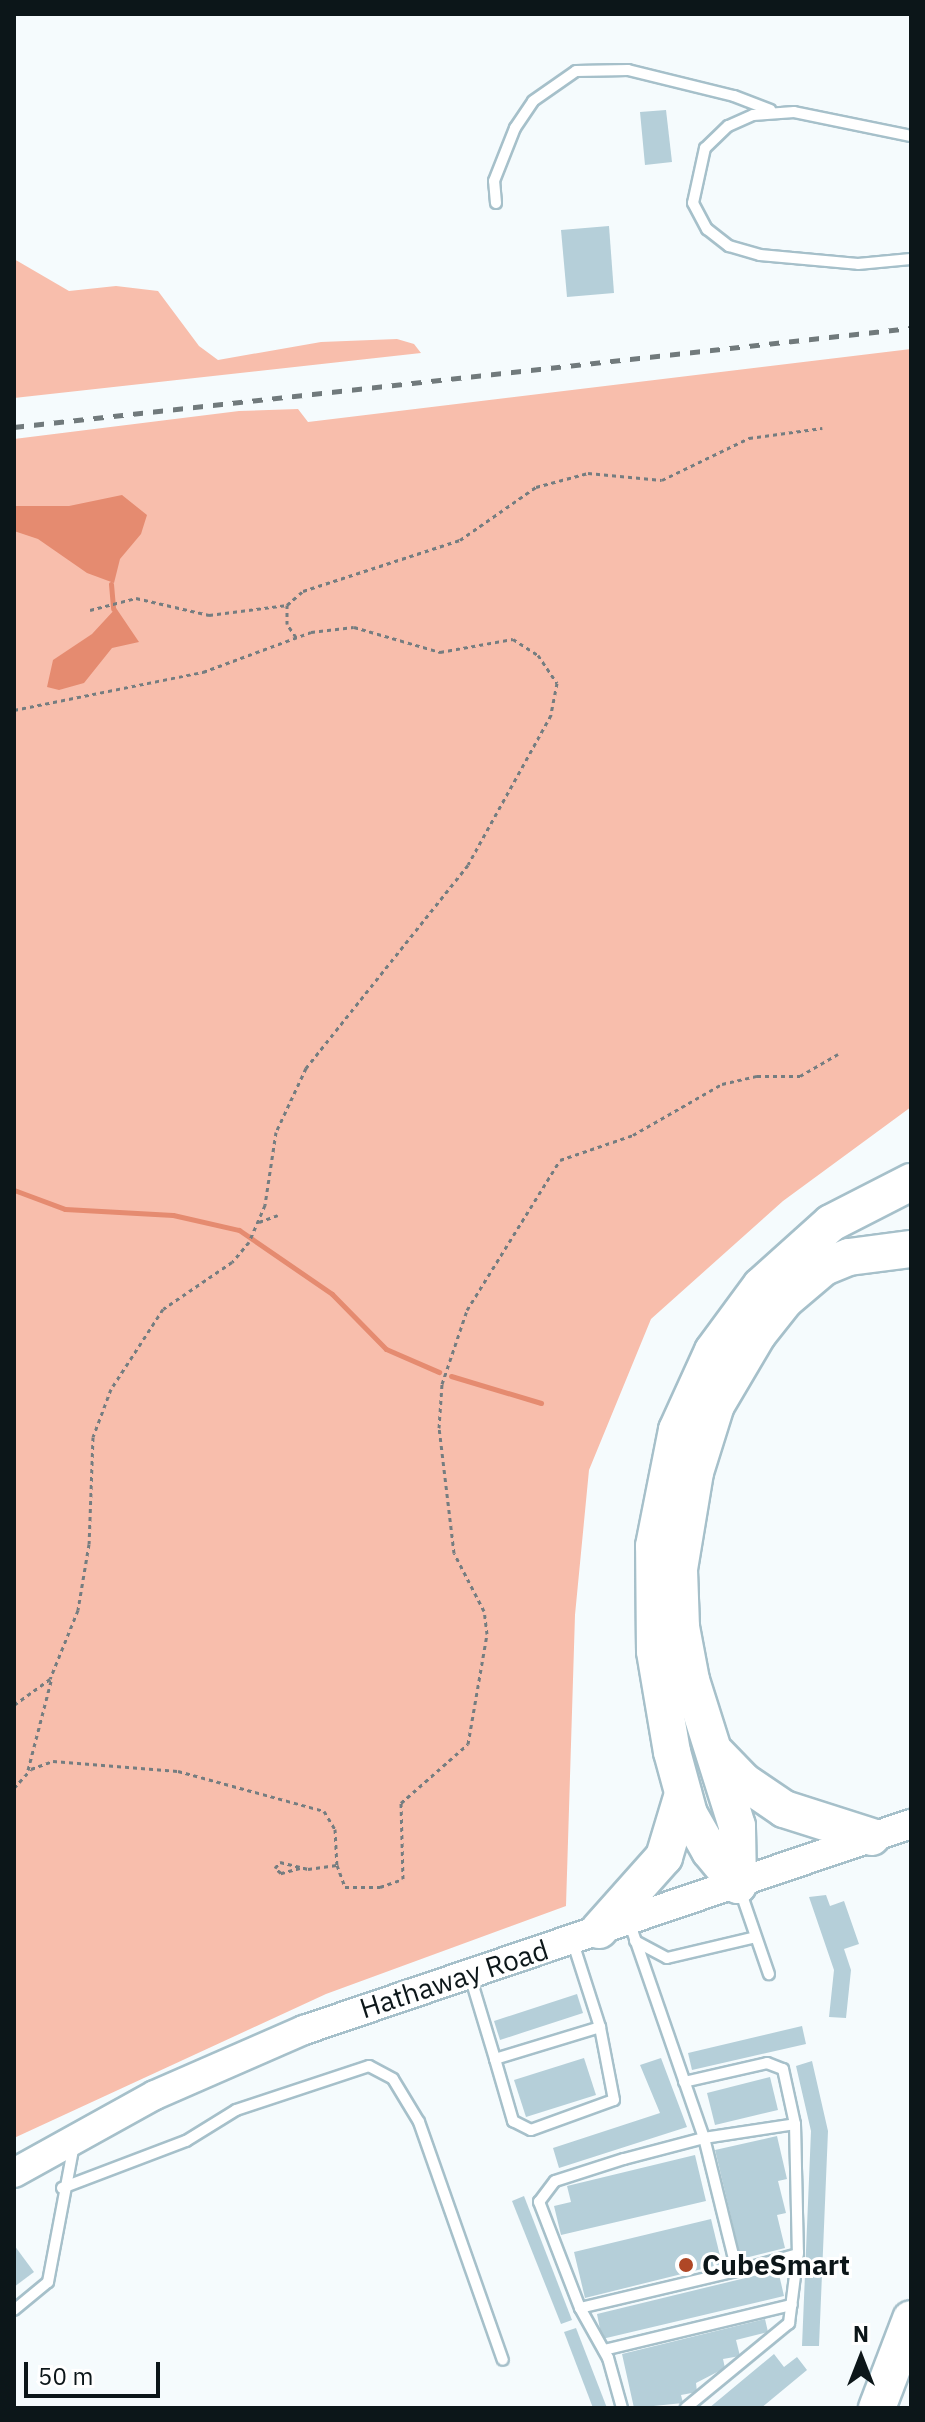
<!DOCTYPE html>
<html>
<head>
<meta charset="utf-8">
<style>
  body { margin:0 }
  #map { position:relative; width:925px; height:2422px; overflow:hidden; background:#f5fbfd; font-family:"IBM Plex Sans",sans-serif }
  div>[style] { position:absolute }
  .green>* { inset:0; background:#f8beac }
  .water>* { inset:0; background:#e58b70 }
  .stream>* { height:5px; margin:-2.5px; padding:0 2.5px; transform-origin:2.5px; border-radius:2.5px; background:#e58b70 }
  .building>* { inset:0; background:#b5cfd9 }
  .path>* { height:3px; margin-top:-1.5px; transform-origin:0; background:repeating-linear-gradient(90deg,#757d80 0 4px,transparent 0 8px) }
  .roads { filter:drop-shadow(2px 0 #a6c0ca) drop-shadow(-2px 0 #a6c0ca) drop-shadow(0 2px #a6c0ca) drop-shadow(0 -2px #a6c0ca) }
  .service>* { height:10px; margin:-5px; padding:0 5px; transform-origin:5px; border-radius:5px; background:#fff }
  .secondary>* { height:28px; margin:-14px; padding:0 14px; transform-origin:14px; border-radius:14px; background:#fff }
  .motorway>* { height:36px; margin:-18px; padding:0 18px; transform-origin:18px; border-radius:18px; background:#fff }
  .rail>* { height:5px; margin-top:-2.5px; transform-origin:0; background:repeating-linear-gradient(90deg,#717a7c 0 10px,transparent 0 20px) }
  .dots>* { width:22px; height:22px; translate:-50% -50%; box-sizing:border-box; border:4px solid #fff; border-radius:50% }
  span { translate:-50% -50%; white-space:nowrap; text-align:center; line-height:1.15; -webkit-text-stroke:6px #fff; paint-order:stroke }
  .street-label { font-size:28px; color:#0c1619 }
  .poi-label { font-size:28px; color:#0c1619; font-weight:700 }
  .left { translate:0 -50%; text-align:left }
  .frame { position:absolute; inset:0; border:16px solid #0c1619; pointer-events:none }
  .north { position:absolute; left:821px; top:2318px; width:80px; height:80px; -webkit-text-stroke:6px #fff; paint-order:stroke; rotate:0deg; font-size:22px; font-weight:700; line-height:32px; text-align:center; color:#0c1619 }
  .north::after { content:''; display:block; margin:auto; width:28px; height:36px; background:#0c1619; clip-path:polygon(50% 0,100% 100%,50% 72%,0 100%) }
  .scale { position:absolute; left:24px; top:2362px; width:136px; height:36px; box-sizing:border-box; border:4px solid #0c1619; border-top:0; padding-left:10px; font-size:24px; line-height:28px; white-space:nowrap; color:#0c1619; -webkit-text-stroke:6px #fff; paint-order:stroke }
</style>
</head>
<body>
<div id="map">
  <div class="green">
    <i style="clip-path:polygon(14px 259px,69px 291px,116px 286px,158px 291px,199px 346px,218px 360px,321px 342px,397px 339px,414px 344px,421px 353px,14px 398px)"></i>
    <i style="clip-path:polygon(911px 349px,911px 1107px,783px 1201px,651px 1319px,589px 1470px,575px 1615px,566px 1906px,326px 1994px,14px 2138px,14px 439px,239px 411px,298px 409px,308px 422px)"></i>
  </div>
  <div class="water">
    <i style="clip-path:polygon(122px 495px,147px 515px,141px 534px,120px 559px,114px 583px,87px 573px,38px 539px,14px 531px,14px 506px,69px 506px)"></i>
    <i style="clip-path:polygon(116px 608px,139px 642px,112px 648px,84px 683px,59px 690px,47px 687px,53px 660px,92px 634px)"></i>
  </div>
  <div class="stream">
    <i style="left:111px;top:584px;width:25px;rotate:85deg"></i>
    <i style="left:14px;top:1190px;width:54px;rotate:20.4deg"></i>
    <i style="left:65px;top:1209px;width:108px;rotate:3.2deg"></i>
    <i style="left:173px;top:1215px;width:68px;rotate:12.8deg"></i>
    <i style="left:239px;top:1230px;width:113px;rotate:34.5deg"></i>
    <i style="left:332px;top:1294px;width:77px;rotate:45.5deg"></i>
    <i style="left:386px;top:1349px;width:58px;rotate:23.5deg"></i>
    <i style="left:451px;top:1376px;width:94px;rotate:16.7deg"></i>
  </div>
  <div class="building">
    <i style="clip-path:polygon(666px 110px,672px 162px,645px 165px,640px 112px)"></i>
    <i style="clip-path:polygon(609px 226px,614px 293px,567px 297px,561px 230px)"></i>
    <i style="clip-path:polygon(826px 1895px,830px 1906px,844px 1901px,859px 1944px,844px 1949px,851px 1970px,846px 2018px,829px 2017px,834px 1970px,809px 1897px)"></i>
    <i style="clip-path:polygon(577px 1994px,583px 2013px,500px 2040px,494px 2021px)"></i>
    <i style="clip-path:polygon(802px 2026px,806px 2044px,692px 2070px,688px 2053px)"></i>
    <i style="clip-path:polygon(584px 2058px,596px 2095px,526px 2117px,514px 2080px)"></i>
    <i style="clip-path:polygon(661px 2058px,687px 2127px,559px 2168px,553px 2148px,660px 2113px,640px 2065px)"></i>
    <i style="clip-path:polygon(812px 2061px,828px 2131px,819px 2346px,802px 2346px,811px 2131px,796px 2066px)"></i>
    <i style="clip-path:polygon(770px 2077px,778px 2110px,715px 2125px,707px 2093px)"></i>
    <i style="clip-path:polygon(777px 2136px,787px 2179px,778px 2181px,786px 2213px,777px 2215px,785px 2248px,741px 2259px,715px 2150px)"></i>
    <i style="clip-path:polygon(695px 2155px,706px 2201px,561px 2235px,554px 2206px,571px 2202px,567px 2186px)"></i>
    <i style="clip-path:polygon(524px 2196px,572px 2320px,561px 2324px,512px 2201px)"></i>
    <i style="clip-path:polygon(711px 2219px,722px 2264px,585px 2298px,574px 2252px)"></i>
    <i style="clip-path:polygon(14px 2245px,34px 2272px,14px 2287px)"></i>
    <i style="clip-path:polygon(778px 2270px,784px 2296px,602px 2339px,597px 2314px)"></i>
    <i style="clip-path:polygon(765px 2319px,768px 2332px,736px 2340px,740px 2356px,723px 2359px,725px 2368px,696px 2383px,697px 2392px,681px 2395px,683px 2403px,634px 2408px,622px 2354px)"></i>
    <i style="clip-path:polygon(576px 2328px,607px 2408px,593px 2408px,564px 2332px)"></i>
    <i style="clip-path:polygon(774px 2354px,784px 2367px,797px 2357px,807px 2370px,761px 2408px,709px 2408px)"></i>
  </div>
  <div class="path">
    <i style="left:90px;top:610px;width:48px;rotate:-14.6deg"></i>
    <i style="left:136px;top:598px;width:75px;rotate:13.1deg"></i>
    <i style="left:209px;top:615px;width:79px;rotate:-7.3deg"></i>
    <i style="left:296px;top:637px;width:16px;rotate:-125deg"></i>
    <i style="left:287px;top:624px;width:19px;rotate:-90deg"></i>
    <i style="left:287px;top:605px;width:21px;rotate:-41deg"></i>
    <i style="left:303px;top:591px;width:165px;rotate:-18deg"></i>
    <i style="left:460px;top:540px;width:93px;rotate:-34.9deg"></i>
    <i style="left:536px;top:487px;width:54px;rotate:-15.1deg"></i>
    <i style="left:588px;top:473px;width:74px;rotate:5.4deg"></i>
    <i style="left:662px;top:480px;width:97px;rotate:-25.8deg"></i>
    <i style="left:749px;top:438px;width:74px;rotate:-7.8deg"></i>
    <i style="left:14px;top:710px;width:193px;rotate:-11.4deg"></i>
    <i style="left:203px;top:672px;width:115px;rotate:-20.3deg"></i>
    <i style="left:311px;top:632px;width:43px;rotate:-6.6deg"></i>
    <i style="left:354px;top:627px;width:90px;rotate:16.2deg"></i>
    <i style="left:440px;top:652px;width:74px;rotate:-10.1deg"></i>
    <i style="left:513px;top:639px;width:30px;rotate:33deg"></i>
    <i style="left:538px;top:655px;width:34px;rotate:56deg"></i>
    <i style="left:557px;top:683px;width:33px;rotate:101deg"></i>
    <i style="left:551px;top:715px;width:171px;rotate:119deg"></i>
    <i style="left:468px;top:865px;width:260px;rotate:128.6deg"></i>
    <i style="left:306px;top:1068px;width:71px;rotate:115.1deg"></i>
    <i style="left:276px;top:1132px;width:74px;rotate:98.6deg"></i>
    <i style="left:265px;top:1205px;width:40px;rotate:113.4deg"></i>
    <i style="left:249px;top:1242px;width:26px;rotate:130deg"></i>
    <i style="left:232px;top:1262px;width:83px;rotate:145.7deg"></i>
    <i style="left:163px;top:1309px;width:95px;rotate:123deg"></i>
    <i style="left:111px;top:1389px;width:51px;rotate:110.6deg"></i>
    <i style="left:93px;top:1437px;width:107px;rotate:92.1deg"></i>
    <i style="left:89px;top:1544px;width:67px;rotate:99.5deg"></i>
    <i style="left:78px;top:1610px;width:74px;rotate:112.1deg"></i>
    <i style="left:50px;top:1679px;width:44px;rotate:144.2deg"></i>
    <i style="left:259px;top:1222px;width:20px;rotate:-20deg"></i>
    <i style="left:28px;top:1770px;width:96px;rotate:-75.5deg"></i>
    <i style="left:14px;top:1788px;width:25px;rotate:-48deg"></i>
    <i style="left:31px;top:1769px;width:23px;rotate:-20deg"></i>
    <i style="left:53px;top:1761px;width:125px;rotate:4.6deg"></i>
    <i style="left:178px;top:1771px;width:151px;rotate:15.3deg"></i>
    <i style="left:324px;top:1811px;width:21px;rotate:59deg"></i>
    <i style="left:335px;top:1829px;width:36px;rotate:87deg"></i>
    <i style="left:337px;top:1865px;width:23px;rotate:70deg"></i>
    <i style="left:345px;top:1887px;width:35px"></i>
    <i style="left:380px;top:1887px;width:24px;rotate:-19deg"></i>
    <i style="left:403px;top:1879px;width:76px;rotate:-91.5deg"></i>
    <i style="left:401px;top:1803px;width:89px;rotate:-41.4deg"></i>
    <i style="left:468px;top:1744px;width:112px;rotate:-80.2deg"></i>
    <i style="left:487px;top:1634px;width:23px;rotate:-97deg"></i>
    <i style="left:484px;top:1611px;width:65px;rotate:-117.3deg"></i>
    <i style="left:454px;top:1553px;width:126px;rotate:-96.8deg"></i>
    <i style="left:439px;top:1428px;width:44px;rotate:-86.1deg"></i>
    <i style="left:442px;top:1384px;width:78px;rotate:-71.3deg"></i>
    <i style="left:467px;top:1310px;width:176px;rotate:-58.2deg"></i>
    <i style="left:560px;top:1160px;width:77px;rotate:-18.9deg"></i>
    <i style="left:633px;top:1135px;width:103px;rotate:-29.8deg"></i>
    <i style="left:722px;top:1084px;width:36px;rotate:-13deg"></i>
    <i style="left:757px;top:1076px;width:43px"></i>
    <i style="left:800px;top:1076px;width:44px;rotate:-30.1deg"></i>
    <i style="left:300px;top:1868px;width:20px;rotate:165deg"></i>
    <i style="left:281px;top:1873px;width:8px;rotate:-140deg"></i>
    <i style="left:275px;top:1868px;width:8px;rotate:-50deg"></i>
    <i style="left:280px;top:1862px;width:29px;rotate:14deg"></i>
    <i style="left:308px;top:1869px;width:29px;rotate:-8deg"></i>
  </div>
  <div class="roads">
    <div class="service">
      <i style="left:911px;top:136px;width:119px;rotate:-168.4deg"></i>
      <i style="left:794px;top:112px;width:41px;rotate:175.8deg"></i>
      <i style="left:753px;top:115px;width:27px;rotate:156deg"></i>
      <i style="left:728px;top:126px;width:32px;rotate:136deg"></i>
      <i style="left:705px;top:148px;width:56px;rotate:102.3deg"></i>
      <i style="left:693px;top:203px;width:30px;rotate:62deg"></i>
      <i style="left:707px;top:229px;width:28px;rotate:38deg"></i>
      <i style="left:729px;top:246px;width:32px;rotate:16deg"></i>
      <i style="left:760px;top:255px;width:98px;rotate:5.2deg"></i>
      <i style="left:858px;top:264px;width:53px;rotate:-5.4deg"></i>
      <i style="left:496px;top:203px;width:22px;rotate:-95deg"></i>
      <i style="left:494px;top:181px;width:57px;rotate:-68.4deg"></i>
      <i style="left:515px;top:128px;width:32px;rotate:-56deg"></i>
      <i style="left:533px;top:101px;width:52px;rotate:-34.9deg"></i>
      <i style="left:576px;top:71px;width:52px;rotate:-1.1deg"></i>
      <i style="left:628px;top:70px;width:109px;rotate:13.8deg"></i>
      <i style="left:734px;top:96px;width:39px;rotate:21deg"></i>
      <i style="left:740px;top:1890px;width:89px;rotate:71deg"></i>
      <i style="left:635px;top:1941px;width:36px;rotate:28deg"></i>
      <i style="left:667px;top:1958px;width:91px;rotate:-13.3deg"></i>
      <i style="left:470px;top:1976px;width:87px;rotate:73.2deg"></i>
      <i style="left:495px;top:2059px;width:110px;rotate:-16.9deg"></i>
      <i style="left:600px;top:2027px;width:91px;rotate:-107.8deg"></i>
      <i style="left:495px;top:2059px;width:65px;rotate:73.8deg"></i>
      <i style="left:513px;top:2121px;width:20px;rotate:27deg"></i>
      <i style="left:531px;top:2130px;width:88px;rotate:-19.9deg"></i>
      <i style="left:614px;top:2100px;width:74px;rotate:-100.9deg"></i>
      <i style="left:684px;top:2082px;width:85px;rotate:-12.9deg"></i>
      <i style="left:767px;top:2063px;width:17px;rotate:21deg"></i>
      <i style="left:783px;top:2069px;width:56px;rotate:77.7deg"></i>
      <i style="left:62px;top:2188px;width:133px;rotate:-20.8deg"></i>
      <i style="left:186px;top:2141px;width:59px;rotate:-31.8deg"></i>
      <i style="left:236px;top:2110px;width:140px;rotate:-18.3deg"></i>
      <i style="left:369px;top:2066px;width:27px;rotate:28deg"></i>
      <i style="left:393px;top:2079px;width:50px;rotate:58.8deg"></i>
      <i style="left:419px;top:2122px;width:252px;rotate:70.6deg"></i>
      <i style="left:737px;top:2271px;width:63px;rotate:-15.6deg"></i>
      <i style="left:580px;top:2308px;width:161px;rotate:-13.3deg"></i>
      <i style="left:737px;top:2271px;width:137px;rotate:-103.9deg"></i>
      <i style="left:704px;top:2138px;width:229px;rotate:-109.1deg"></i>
      <i style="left:14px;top:2310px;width:44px;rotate:-39.5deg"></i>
      <i style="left:48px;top:2282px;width:140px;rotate:-79.3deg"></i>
      <i style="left:604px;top:2350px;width:193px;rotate:-13.5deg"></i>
      <i style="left:622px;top:2408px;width:52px;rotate:-105.6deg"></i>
      <i style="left:608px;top:2358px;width:57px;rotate:-119.2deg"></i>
      <i style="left:580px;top:2308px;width:114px;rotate:-111.1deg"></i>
      <i style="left:539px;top:2202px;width:26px;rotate:-53deg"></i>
      <i style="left:555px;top:2181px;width:72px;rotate:-17.7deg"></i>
      <i style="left:624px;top:2159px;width:83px;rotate:-14.7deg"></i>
      <i style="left:704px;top:2138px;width:92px;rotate:-8.7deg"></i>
      <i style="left:795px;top:2124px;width:128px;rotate:88.7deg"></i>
      <i style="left:798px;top:2252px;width:72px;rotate:97.2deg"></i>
      <i style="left:789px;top:2323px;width:134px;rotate:140.5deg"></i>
    </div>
    <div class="secondary">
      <i style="left:14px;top:2173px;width:161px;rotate:-29deg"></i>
      <i style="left:155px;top:2095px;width:163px;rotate:-23.6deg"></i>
      <i style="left:304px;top:2030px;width:641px;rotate:-18.75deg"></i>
    </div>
    <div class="motorway">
      <i style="left:717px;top:1754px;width:37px;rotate:46deg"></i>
      <i style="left:743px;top:1781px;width:50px;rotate:34.3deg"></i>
      <i style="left:784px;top:1809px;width:92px;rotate:17.7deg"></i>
      <i style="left:738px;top:1885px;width:44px;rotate:-129.5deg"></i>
      <i style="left:710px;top:1851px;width:43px;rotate:-119.6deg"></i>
      <i style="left:689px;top:1814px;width:64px;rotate:-105.3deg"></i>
      <i style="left:672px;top:1752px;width:102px;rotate:-99.6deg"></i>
      <i style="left:655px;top:1651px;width:105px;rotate:-90.5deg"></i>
      <i style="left:654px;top:1546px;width:118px;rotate:-78.8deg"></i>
      <i style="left:677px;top:1430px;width:87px;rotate:-65.5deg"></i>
      <i style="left:713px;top:1351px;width:81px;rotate:-53.6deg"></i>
      <i style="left:761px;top:1286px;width:94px;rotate:-42deg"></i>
      <i style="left:831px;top:1223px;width:90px;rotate:-27.1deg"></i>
      <i style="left:738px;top:1885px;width:59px;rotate:-91deg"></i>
      <i style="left:737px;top:1826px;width:153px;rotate:-107.5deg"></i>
      <i style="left:691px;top:1680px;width:54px;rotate:-100.7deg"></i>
      <i style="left:681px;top:1627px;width:58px;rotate:-92deg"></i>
      <i style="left:679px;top:1569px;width:98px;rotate:-80.6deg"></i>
      <i style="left:695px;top:1472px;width:70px;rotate:-72.6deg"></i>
      <i style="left:716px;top:1405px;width:82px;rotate:-59.4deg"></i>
      <i style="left:758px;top:1334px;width:43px;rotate:-51.5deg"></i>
      <i style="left:785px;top:1300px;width:51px;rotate:-40.2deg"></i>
      <i style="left:824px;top:1267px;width:27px;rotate:-22deg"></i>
      <i style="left:849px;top:1257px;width:63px;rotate:-7.4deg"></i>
      <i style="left:599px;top:1930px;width:98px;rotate:-48.3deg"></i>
      <i style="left:664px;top:1857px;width:66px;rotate:-73.2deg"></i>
      <i style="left:877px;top:2408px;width:95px;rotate:-69.1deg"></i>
    </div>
  </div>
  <div class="rail">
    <i style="left:14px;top:427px;width:902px;rotate:-6.3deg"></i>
  </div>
  <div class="dots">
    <i style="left:686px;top:2265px;background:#af4726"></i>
  </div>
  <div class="street-label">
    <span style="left:454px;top:1979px;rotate:-18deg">Hathaway Road</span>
  </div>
  <div class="poi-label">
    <span class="left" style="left:702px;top:2265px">CubeSmart</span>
  </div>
  <div class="frame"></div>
  <div class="north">N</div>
  <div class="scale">50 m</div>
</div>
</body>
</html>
